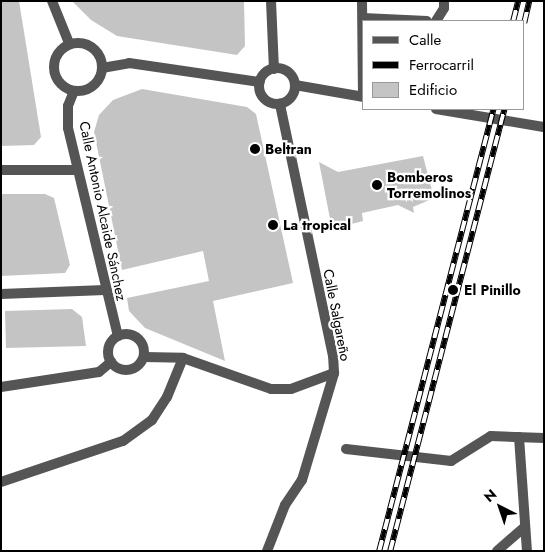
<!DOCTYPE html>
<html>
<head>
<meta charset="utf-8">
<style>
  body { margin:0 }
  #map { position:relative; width:545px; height:552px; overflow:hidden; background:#fff; font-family:Jost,sans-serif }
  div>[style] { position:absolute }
  .building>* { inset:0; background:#c4c4c4 }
  .street>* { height:10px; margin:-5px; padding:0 5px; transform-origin:5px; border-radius:5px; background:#555 }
  .street>.ring { margin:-5px; padding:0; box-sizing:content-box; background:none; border:10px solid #555; border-radius:50% }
  .rail>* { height:5.5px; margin-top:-2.75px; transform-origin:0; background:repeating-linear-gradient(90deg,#fff 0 11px,#000 0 22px); box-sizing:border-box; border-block:1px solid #000 }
  .dots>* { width:14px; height:14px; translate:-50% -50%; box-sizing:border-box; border:2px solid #fff; border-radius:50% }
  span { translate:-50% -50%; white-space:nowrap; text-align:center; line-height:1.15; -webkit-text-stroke:4.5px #fff; paint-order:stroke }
  .poi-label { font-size:14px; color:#000; font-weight:700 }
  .left { translate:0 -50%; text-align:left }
  .street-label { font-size:14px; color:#000 }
  .frame { position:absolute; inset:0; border:2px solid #000; pointer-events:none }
  .legend { position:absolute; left:362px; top:20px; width:162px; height:90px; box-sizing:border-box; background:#fff; border:1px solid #999; margin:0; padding:6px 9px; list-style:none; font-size:15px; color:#000 }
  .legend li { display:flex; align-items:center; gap:10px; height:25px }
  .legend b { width:25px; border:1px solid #999 }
  .north { position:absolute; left:475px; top:482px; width:50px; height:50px; -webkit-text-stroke:4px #fff; paint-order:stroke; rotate:319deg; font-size:14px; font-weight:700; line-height:20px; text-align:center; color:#000 }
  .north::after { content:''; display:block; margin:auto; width:18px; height:22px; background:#000; clip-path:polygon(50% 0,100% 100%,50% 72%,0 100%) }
</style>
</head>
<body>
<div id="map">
  <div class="building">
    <i style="clip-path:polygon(1px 1px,19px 1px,41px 137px,34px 145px,1px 146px)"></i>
    <i style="clip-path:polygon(72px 1px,244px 1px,245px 46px,237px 55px,117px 36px,91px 20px)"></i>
    <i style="clip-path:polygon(142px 89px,247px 107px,256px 114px,293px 283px,213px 301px,225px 361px,145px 328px,129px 311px,127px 298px,209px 281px,203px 251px,122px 270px,94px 132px,99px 115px,113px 100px)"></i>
    <i style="clip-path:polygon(423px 156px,434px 198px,413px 207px,414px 213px,398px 205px,362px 213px,363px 221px,332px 229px,319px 162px,338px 172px)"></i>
    <i style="clip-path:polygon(1px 194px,45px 194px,54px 198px,70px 265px,65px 273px,1px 276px)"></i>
    <i style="clip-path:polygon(72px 309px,82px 317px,86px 346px,6px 348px,5px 311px)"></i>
  </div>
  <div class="street">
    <i style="left:52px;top:1px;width:45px;rotate:68deg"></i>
    <i style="left:271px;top:1px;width:68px;rotate:87.5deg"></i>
    <i style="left:362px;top:1px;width:95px;rotate:89.4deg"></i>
    <i style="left:363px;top:18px;width:64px;rotate:2.7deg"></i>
    <i style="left:436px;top:21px;width:15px;rotate:-58deg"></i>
    <i style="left:444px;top:8px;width:7px;rotate:-90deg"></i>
    <i class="ring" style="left:54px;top:43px;width:38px;height:38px"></i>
    <i style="left:102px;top:68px;width:27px;rotate:-10deg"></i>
    <i style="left:129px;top:63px;width:132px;rotate:8.3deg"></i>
    <i class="ring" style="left:259px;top:68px;width:26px;height:26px"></i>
    <i style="left:295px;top:85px;width:70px;rotate:9.9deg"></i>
    <i style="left:74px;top:91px;width:16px;rotate:112deg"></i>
    <i style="left:68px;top:106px;width:22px;rotate:90deg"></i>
    <i style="left:68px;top:128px;width:214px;rotate:76.5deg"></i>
    <i style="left:436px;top:109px;width:109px;rotate:9.5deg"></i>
    <i style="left:1px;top:170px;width:76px"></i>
    <i style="left:1px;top:294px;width:104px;rotate:-2.2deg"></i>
    <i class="ring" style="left:108px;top:334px;width:26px;height:26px"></i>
    <i style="left:144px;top:357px;width:39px;rotate:1deg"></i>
    <i style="left:183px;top:358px;width:93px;rotate:19.4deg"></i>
    <i style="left:271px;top:389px;width:20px"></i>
    <i style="left:291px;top:389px;width:46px;rotate:-20.4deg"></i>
    <i style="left:1px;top:387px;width:99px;rotate:-8.7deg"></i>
    <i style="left:99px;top:372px;width:16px;rotate:-40deg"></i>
    <i style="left:519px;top:437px;width:114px;rotate:86deg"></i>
    <i style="left:346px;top:449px;width:106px;rotate:6.5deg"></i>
    <i style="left:451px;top:461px;width:47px;rotate:-32deg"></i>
    <i style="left:491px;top:436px;width:53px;rotate:2.2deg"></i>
    <i style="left:1px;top:482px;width:129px;rotate:-18.6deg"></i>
    <i style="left:123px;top:441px;width:36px;rotate:-36deg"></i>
    <i style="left:152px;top:420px;width:27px;rotate:-57deg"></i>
    <i style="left:167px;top:397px;width:42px;rotate:-67.7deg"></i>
    <i style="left:267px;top:551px;width:49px;rotate:-68.6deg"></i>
    <i style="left:285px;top:505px;width:30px;rotate:-56deg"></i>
    <i style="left:302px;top:480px;width:112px;rotate:-73.3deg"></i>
    <i style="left:334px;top:373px;width:17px;rotate:-93deg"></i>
    <i style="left:333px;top:356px;width:258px;rotate:-101.9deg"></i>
    <i style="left:497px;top:551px;width:37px;rotate:-41deg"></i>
  </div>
  <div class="rail">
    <i style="left:513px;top:21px;width:21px;rotate:-76deg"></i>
    <i style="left:524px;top:23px;width:23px;rotate:-77deg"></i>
    <i style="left:379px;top:551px;width:456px;rotate:-75.5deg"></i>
    <i style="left:390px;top:551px;width:456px;rotate:-75.5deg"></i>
  </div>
  <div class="dots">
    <i style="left:255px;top:149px;background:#000"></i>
    <i style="left:377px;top:185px;background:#000"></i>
    <i style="left:273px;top:225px;background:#000"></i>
    <i style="left:453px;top:290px;background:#000"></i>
  </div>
  <div class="poi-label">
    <span class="left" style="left:265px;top:149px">Beltran</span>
    <span class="left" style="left:387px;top:185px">Bomberos<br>Torremolinos</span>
    <span class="left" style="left:283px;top:225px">La tropical</span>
    <span class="left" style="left:464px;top:290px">El Pinillo</span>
  </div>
  <div class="street-label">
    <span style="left:103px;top:211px;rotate:78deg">Calle Antonio Alcaide Sánchez</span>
    <span style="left:337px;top:315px;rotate:79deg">Calle Salgareño</span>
  </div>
  <div class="frame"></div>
  <ul class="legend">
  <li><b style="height:6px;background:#555"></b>Calle</li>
  <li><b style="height:6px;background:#000"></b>Ferrocarril</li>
  <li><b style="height:14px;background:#c4c4c4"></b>Edificio</li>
  </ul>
  <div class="north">N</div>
</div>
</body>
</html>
